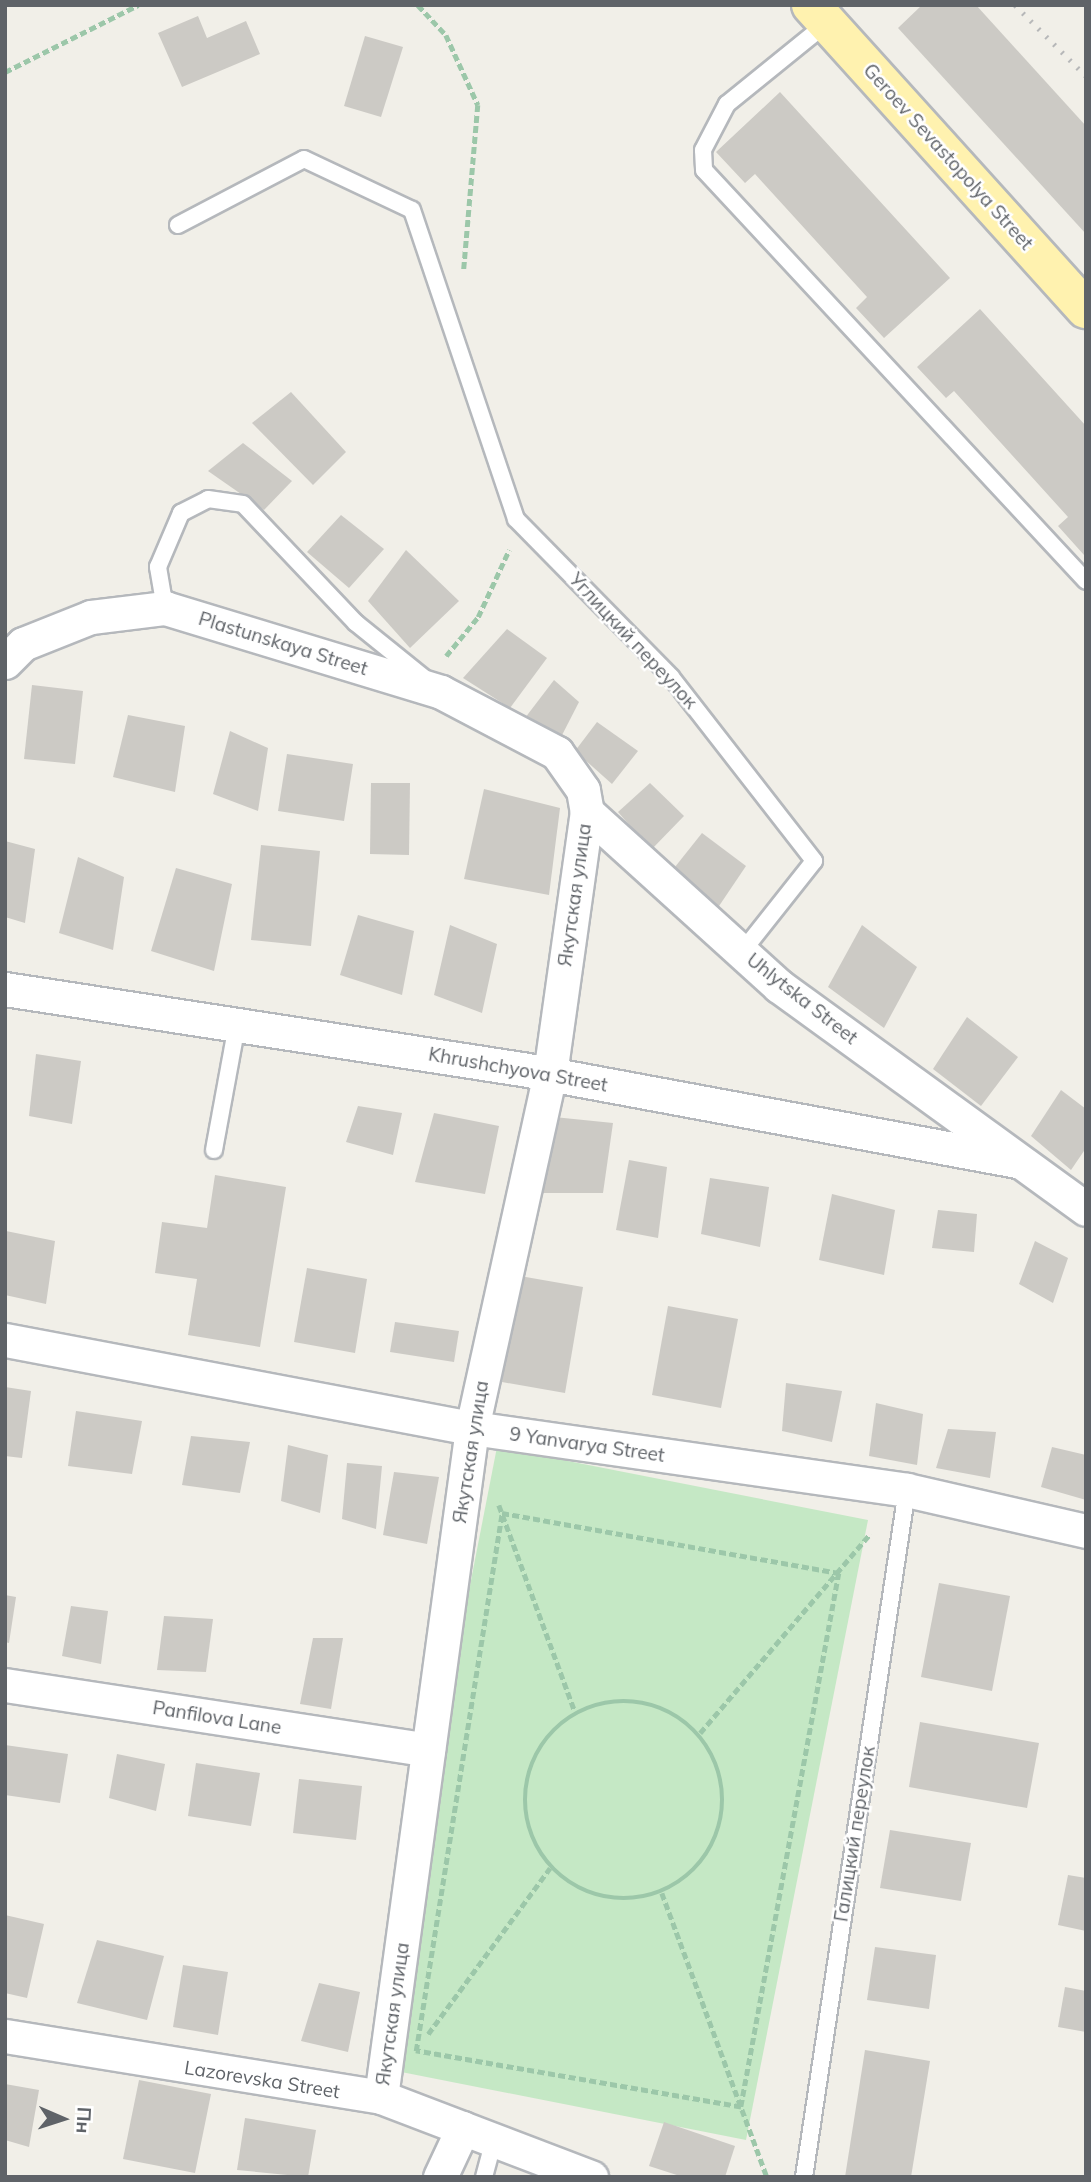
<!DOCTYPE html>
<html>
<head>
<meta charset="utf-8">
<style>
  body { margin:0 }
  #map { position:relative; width:1091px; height:2182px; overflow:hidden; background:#f1efe8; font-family:Mulish,sans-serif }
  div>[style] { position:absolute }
  .green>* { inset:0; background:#c5e8c5 }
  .building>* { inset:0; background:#cccac5 }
  .path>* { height:4.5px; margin-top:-2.25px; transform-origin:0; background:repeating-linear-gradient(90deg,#9cc7a9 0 7px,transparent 0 10.5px) }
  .path>.ring { margin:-2.25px; padding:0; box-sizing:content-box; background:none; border:4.5px solid #9cc7a9; border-radius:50% }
  .roads { filter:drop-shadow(2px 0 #b5b8bc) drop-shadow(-2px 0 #b5b8bc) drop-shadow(0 2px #b5b8bc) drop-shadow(0 -2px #b5b8bc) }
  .service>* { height:16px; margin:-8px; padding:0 8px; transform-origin:8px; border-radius:8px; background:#fff }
  .minor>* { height:33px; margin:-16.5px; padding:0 16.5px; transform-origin:16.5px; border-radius:16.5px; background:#fff }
  .primary>* { height:38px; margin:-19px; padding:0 19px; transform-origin:19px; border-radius:19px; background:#fff2af }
  .rail>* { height:5px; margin-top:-2.5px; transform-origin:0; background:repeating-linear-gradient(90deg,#b6b7b8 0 2px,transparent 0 11px) }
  span { translate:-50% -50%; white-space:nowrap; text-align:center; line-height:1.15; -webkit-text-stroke:5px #fff; paint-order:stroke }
  .street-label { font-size:19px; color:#5f6368 }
  .frame { position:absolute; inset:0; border:7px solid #5f6368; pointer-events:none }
  .north { position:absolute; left:28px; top:2084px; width:70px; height:70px; -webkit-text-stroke:5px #fff; paint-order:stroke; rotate:93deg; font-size:19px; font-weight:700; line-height:28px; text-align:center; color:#5f6368 }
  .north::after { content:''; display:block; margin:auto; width:24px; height:32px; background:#5f6368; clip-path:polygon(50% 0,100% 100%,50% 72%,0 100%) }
</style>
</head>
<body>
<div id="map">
  <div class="green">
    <i style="clip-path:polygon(497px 1447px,868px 1520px,746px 2140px,376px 2067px)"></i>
  </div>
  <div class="building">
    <i style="clip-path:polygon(922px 5px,976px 5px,1086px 126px,1086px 234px,898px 28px)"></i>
    <i style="clip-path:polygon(198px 16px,207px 38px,246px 21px,260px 54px,182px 87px,158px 33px)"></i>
    <i style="clip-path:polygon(365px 36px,403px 47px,381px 117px,344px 106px)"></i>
    <i style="clip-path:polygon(780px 92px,950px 278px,884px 338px,856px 308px,867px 297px,755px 174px,745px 183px,716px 152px)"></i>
    <i style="clip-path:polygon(980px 309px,1086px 426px,1084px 555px,1058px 526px,1068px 517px,954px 391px,946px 398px,917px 367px)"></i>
    <i style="clip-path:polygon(291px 392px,346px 452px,313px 485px,252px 423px)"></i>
    <i style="clip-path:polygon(243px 443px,292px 481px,264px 510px,208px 471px)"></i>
    <i style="clip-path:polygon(341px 515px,384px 549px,349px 588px,307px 552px)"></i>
    <i style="clip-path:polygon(406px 550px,459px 601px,410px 648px,368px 601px)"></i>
    <i style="clip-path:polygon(507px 629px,547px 658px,510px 708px,463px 678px)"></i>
    <i style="clip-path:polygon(554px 680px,579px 702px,559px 741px,525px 718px)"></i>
    <i style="clip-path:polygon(32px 685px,83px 691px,75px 764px,24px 759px)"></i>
    <i style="clip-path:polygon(128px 715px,185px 726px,175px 792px,113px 777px)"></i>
    <i style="clip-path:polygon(597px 722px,638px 751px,612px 784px,575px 751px)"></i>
    <i style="clip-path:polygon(230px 731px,268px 748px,258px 811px,213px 794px)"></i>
    <i style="clip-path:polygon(287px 754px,353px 764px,344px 821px,278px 811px)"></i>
    <i style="clip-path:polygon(371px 783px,410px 783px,409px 855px,370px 854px)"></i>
    <i style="clip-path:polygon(650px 783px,684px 816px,651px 850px,618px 812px)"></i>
    <i style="clip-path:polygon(484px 789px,560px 808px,549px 895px,464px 879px)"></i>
    <i style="clip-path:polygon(702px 833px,746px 866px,717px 909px,671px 872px)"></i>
    <i style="clip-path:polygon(5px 841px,35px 849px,25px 923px,5px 917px)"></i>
    <i style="clip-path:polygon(261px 845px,320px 851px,311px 946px,251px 940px)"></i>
    <i style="clip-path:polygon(78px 857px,124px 877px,113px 950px,59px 933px)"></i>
    <i style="clip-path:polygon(176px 868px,232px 884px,214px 971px,151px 951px)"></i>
    <i style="clip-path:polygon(358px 915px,414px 931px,402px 995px,340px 975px)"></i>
    <i style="clip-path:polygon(450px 925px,497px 944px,482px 1013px,434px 995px)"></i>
    <i style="clip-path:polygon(862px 925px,917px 967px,884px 1028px,828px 987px)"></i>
    <i style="clip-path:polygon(967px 1017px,1018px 1057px,981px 1106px,933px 1069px)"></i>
    <i style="clip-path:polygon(36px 1054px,81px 1061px,72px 1124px,29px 1116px)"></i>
    <i style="clip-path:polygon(1061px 1090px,1086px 1109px,1086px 1148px,1071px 1170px,1031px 1136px)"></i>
    <i style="clip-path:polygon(358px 1106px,402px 1113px,393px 1155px,346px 1142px)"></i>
    <i style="clip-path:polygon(434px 1113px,499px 1126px,485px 1194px,415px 1182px)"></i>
    <i style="clip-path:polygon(554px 1117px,613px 1123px,603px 1193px,541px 1193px)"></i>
    <i style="clip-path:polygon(629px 1160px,667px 1167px,658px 1238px,616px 1230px)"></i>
    <i style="clip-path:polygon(215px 1175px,286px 1187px,260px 1347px,188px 1335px,197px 1279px,155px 1273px,162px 1222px,207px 1228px)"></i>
    <i style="clip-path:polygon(710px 1178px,769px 1187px,760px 1247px,701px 1234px)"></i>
    <i style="clip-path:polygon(832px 1194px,895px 1210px,884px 1275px,819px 1260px)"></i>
    <i style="clip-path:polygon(938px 1210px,977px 1214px,974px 1252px,932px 1248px)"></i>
    <i style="clip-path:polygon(6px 1231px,55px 1241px,46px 1304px,5px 1295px)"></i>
    <i style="clip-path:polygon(1035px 1241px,1068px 1258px,1053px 1303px,1019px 1284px)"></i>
    <i style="clip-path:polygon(307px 1268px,367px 1279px,355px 1353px,294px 1342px)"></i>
    <i style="clip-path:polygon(520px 1276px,583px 1287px,565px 1393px,502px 1382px)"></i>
    <i style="clip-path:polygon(668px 1306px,738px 1319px,721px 1408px,652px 1395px)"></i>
    <i style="clip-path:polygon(395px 1322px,459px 1331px,454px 1362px,390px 1352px)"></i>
    <i style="clip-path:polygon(786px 1383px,842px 1391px,832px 1442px,782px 1431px)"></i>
    <i style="clip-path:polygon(5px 1387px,31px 1391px,22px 1458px,5px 1456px)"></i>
    <i style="clip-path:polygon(876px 1403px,923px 1414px,917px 1465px,869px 1456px)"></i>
    <i style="clip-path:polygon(76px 1411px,142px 1421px,132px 1474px,68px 1466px)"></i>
    <i style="clip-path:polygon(948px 1429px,996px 1432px,990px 1478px,936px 1468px)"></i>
    <i style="clip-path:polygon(191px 1436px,250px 1442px,240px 1493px,182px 1485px)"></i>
    <i style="clip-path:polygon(288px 1445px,328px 1455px,320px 1513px,281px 1501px)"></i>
    <i style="clip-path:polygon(1052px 1447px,1086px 1455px,1086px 1500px,1041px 1487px)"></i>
    <i style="clip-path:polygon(347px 1463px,382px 1466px,376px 1529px,342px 1519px)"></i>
    <i style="clip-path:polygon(394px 1472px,439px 1477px,427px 1544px,383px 1535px)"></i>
    <i style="clip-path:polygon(939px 1583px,1010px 1596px,992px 1691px,921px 1677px)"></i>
    <i style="clip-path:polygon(5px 1595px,16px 1597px,9px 1643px,5px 1642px)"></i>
    <i style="clip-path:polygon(71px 1606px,108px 1611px,101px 1664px,62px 1656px)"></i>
    <i style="clip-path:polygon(164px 1616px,213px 1619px,206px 1672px,157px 1670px)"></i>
    <i style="clip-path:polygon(313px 1638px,343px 1638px,331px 1709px,300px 1704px)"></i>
    <i style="clip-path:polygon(920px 1722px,1039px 1743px,1027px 1808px,909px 1787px)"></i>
    <i style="clip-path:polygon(5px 1745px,68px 1754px,60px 1803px,5px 1795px)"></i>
    <i style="clip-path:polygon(117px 1754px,165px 1764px,156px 1811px,109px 1798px)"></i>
    <i style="clip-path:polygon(196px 1763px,260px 1773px,251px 1826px,188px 1816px)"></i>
    <i style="clip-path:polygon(299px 1779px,362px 1786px,356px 1840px,293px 1833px)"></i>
    <i style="clip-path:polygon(890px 1830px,971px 1843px,961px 1901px,880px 1888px)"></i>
    <i style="clip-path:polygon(1068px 1875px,1086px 1878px,1086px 1931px,1058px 1925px)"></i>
    <i style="clip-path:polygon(5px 1915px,44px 1924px,27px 1998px,5px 1993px)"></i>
    <i style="clip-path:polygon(97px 1940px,164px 1956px,147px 2020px,77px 2003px)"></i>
    <i style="clip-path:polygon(875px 1947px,936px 1955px,929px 2009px,867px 2000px)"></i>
    <i style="clip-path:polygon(183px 1965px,228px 1972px,218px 2035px,173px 2027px)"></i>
    <i style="clip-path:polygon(319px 1983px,360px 1992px,348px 2052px,301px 2041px)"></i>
    <i style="clip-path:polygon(1065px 1987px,1086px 1991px,1086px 2032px,1058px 2027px)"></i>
    <i style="clip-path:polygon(865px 2050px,930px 2061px,911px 2177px,845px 2177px)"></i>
    <i style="clip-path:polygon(139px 2080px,211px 2094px,195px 2173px,123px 2159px)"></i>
    <i style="clip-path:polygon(5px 2084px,39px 2090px,29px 2147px,5px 2140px)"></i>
    <i style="clip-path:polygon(245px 2118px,316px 2130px,308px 2177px,237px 2170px)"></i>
    <i style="clip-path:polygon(664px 2122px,735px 2146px,725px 2177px,683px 2177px,649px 2166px)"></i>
  </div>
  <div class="path">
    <i style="left:418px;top:5px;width:41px;rotate:47deg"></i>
    <i style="left:446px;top:35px;width:77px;rotate:65.4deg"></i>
    <i style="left:478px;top:105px;width:165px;rotate:94.9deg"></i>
    <i style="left:5px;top:72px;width:149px;rotate:-26.7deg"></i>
    <i style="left:446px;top:656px;width:50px;rotate:-50.6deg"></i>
    <i style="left:478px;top:617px;width:74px;rotate:-65.2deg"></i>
    <i style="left:499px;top:1505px;width:223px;rotate:69.8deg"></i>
    <i style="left:502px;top:1513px;width:342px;rotate:10.1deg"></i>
    <i style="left:839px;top:1573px;width:543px;rotate:100.4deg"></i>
    <i style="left:741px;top:2107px;width:330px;rotate:-170.2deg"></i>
    <i style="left:416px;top:2051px;width:545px;rotate:-80.92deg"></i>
    <i class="ring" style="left:525px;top:1701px;width:193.5px;height:193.5px"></i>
    <i style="left:700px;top:1733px;width:262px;rotate:-49.5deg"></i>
    <i style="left:662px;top:1893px;width:303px;rotate:69.7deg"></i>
    <i style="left:428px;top:2034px;width:206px;rotate:-53.7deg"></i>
  </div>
  <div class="roads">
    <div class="service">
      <i style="left:827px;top:23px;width:129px;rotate:141deg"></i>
      <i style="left:727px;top:104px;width:52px;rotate:117.6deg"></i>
      <i style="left:703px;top:150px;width:20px;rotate:87deg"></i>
      <i style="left:704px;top:170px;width:561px;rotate:47.09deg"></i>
      <i style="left:178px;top:225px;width:142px;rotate:-27.6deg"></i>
      <i style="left:304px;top:159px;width:119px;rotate:25.3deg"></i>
      <i style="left:412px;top:210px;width:326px;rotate:71.4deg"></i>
      <i style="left:516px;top:519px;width:221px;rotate:45.5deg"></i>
      <i style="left:671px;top:677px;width:233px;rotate:52.1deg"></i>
      <i style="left:814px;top:861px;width:116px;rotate:128.4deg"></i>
      <i style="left:165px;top:608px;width:42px;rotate:-99.7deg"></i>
      <i style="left:158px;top:567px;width:59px;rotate:-66.9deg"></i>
      <i style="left:181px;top:513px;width:30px;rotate:-27deg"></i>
      <i style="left:208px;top:499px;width:35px;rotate:8deg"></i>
      <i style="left:243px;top:504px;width:164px;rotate:46.5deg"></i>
      <i style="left:356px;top:623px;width:86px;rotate:38.9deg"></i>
      <i style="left:214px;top:1150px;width:127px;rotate:-79.6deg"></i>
      <i style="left:484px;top:2177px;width:38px;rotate:-75deg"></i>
      <i style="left:804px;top:2177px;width:695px;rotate:-81.47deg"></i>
    </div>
    <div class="minor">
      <i style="left:5px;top:662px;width:25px;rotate:-45deg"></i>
      <i style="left:23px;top:644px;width:73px;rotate:-21.7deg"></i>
      <i style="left:91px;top:617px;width:75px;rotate:-6.9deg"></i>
      <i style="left:165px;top:608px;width:288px;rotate:16.9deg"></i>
      <i style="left:441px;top:692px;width:131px;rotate:27.7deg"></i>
      <i style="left:557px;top:753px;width:45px;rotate:54.9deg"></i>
      <i style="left:583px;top:790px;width:22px;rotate:80deg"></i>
      <i style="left:587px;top:812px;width:259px;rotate:42.2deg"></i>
      <i style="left:779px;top:986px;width:379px;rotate:36deg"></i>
      <i style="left:5px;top:989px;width:523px;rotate:8.8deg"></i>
      <i style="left:522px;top:1069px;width:503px;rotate:10.53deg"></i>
      <i style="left:5px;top:1340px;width:475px;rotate:10.7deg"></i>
      <i style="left:472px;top:1428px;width:439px;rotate:8.1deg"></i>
      <i style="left:907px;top:1490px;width:184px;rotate:12.9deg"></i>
      <i style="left:5px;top:1685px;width:428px;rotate:8.7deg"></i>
      <i style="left:5px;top:2036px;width:381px;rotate:9.2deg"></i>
      <i style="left:381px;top:2097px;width:225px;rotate:20.9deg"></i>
      <i style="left:381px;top:2097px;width:675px;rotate:-82.25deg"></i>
      <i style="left:472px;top:1428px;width:362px;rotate:-77.6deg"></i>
      <i style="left:550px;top:1074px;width:265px;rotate:-82deg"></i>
      <i style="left:440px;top:2177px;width:54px;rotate:-64.9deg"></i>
    </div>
    <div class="primary">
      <i style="left:811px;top:5px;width:410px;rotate:47.9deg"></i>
    </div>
  </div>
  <div class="rail">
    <i style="left:1015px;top:5px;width:100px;rotate:45deg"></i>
  </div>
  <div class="street-label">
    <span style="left:948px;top:157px;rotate:48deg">Geroev Sevastopolya Street</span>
    <span style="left:633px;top:641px;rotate:47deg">Углицкий переулок</span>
    <span style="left:283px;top:644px;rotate:17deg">Plastunskaya Street</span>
    <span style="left:575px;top:895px;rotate:-82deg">Якутская улица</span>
    <span style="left:802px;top:999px;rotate:38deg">Uhlytska Street</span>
    <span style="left:518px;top:1070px;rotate:10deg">Khrushchyova Street</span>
    <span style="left:587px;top:1445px;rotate:8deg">9 Yanvarya Street</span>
    <span style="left:471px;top:1452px;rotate:-81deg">Якутская улица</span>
    <span style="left:217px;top:1718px;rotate:9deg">Panfilova Lane</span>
    <span style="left:855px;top:1834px;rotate:-81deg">Галицкий переулок</span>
    <span style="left:393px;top:2014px;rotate:-82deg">Якутская улица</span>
    <span style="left:262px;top:2080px;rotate:9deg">Lazorevska Street</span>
  </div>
  <div class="frame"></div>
  <div class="north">Пн</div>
</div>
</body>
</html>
